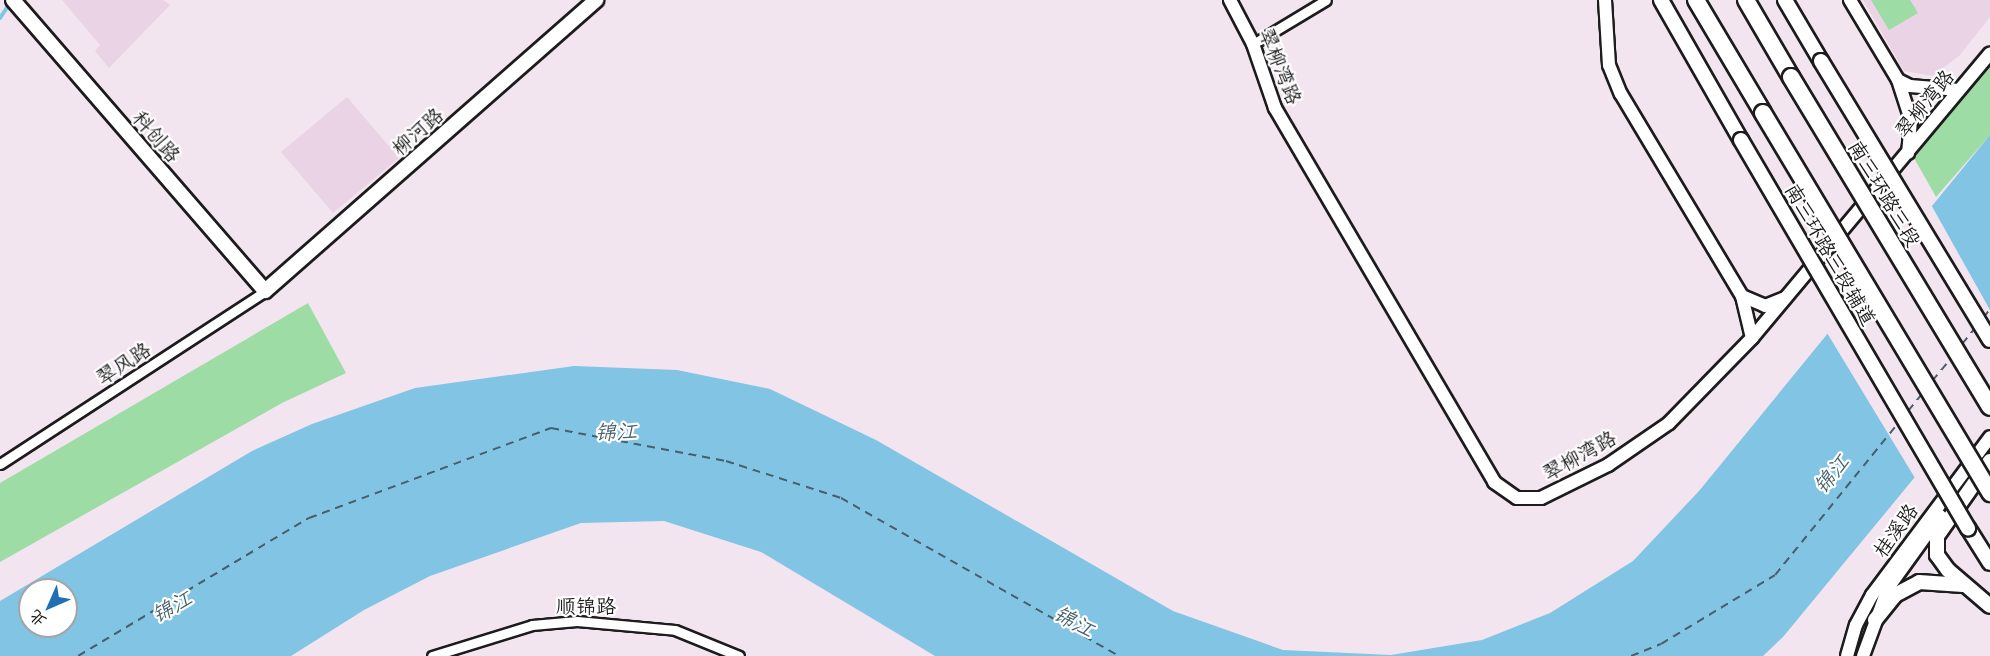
<!DOCTYPE html>
<html>
<head>
<meta charset="utf-8">
<style>
  body { margin:0 }
  #map { position:relative; width:1990px; height:656px; overflow:hidden; background:#f3e5ef; font-family:"Playpen Sans","LXGW WenKai TC",sans-serif }
  div>[style] { position:absolute }
  .built>* { inset:0; background:#ead3e4 }
  .green>* { inset:0; background:#9ddca4 }
  .water>* { inset:0; background:#82c4e3 }
  .pier>* { inset:0; background:#f3e5ef }
  .stream>* { height:4px; margin:-2px; padding:0 2px; transform-origin:2px; border-radius:2px; background:#82c4e3 }
  .ferry>* { height:1.5px; margin-top:-0.75px; transform-origin:0; background:repeating-linear-gradient(90deg,#455f6c 0 8px,transparent 0 14px) }
  .roads { filter:drop-shadow(2px 0 #1c1c1c) drop-shadow(-2px 0 #1c1c1c) drop-shadow(0 2px #1c1c1c) drop-shadow(0 -2px #1c1c1c) }
  .minor>* { height:9px; margin:-4.5px; padding:0 4.5px; transform-origin:4.5px; border-radius:4.5px; background:#fff }
  .tertiary>* { height:12px; margin:-6px; padding:0 6px; transform-origin:6px; border-radius:6px; background:#fff }
  .secondary>* { height:14px; margin:-7px; padding:0 7px; transform-origin:7px; border-radius:7px; background:#fff }
  .trunk>* { height:16px; margin:-8px; padding:0 8px; transform-origin:8px; border-radius:8px; background:#fff }
  .bridges { filter:drop-shadow(2px 0 #1c1c1c) drop-shadow(-2px 0 #1c1c1c) drop-shadow(0 2px #1c1c1c) drop-shadow(0 -2px #1c1c1c) }
  .secondary-bridge>* { height:14px; margin:-7px; padding:0 7px; transform-origin:7px; border-radius:7px; background:#fff }
  .trunk-bridge>* { height:16px; margin:-8px; padding:0 8px; transform-origin:8px; border-radius:8px; background:#fff }
  span { translate:-50% -50%; white-space:nowrap; text-align:center; line-height:1.15; -webkit-text-stroke:4.5px #fff; paint-order:stroke }
  .street-label { font-size:20px; color:#1c1c1c }
  .water-label { font-size:21px; color:#455f6c; font-style:italic }
  .north { position:absolute; left:18px; top:578px; width:60px; height:60px; box-sizing:border-box; background:#fff; border:2px solid #a4a4a4; border-radius:50%; rotate:225deg; font-size:16px; font-weight:700; line-height:24px; text-align:center; color:#1c1c1c }
  .north::after { content:''; display:block; margin:auto; width:21px; height:27px; background:#1f6fb2; clip-path:polygon(50% 0,100% 100%,50% 72%,0 100%) }
</style>
</head>
<body>
<div id="map">
  <div class="built">
    <i style="clip-path:polygon(62px 0,163px 0,170px 5px,109px 68px,95px 51px,100px 45px)"></i>
    <i style="clip-path:polygon(1863px 0,1990px 0,1990px 17px,1960px 55px,1933px 76px,1904px 71px)"></i>
    <i style="clip-path:polygon(347px 97px,399px 158px,333px 213px,281px 152px)"></i>
  </div>
  <div class="green">
    <i style="clip-path:polygon(1871px 0,1910px 0,1918px 13px,1889px 30px)"></i>
    <i style="clip-path:polygon(1990px 61px,1990px 135px,1936px 197px,1914px 158px)"></i>
    <i style="clip-path:polygon(308px 303px,346px 373px,282px 403px,0 562px,0 483px)"></i>
  </div>
  <div class="water">
    <i style="clip-path:polygon(evenodd,1990px 135px,1990px 386px,1783px 637px,1763px 656px,935px 656px,761px 552px,664px 521px,581px 523px,430px 576px,364px 610px,291px 656px,0 656px,0 601px,252px 451px,312px 424px,415px 388px,574px 366px,677px 370px,770px 389px,876px 440px,1173px 611px,1283px 650px,1391px 655px,1482px 640px,1550px 613px,1633px 561px,1699px 491px,1990px 135px,30px 590px,66px 590px,66px 626px,30px 626px,30px 590px)"></i>
  </div>
  <div class="pier">
    <i style="clip-path:polygon(1929px 201px,1990px 310px,1990px 391px,1915px 478px,1824px 328px)"></i>
  </div>
  <div class="stream">
    <i style="left:0;top:18px;width:18px;rotate:-56deg"></i>
  </div>
  <div class="ferry">
    <i style="left:1983px;top:318px;width:11px;rotate:-52deg"></i>
    <i style="left:1962px;top:344px;width:19px;rotate:-51deg"></i>
    <i style="left:1932px;top:381px;width:31px;rotate:-50deg"></i>
    <i style="left:1908px;top:411px;width:22px;rotate:-51deg"></i>
    <i style="left:78px;top:656px;width:269px;rotate:-30.9deg"></i>
    <i style="left:309px;top:518px;width:258px;rotate:-20.4deg"></i>
    <i style="left:551px;top:428px;width:178px;rotate:10.7deg"></i>
    <i style="left:726px;top:461px;width:121px;rotate:17.8deg"></i>
    <i style="left:841px;top:498px;width:320px;rotate:29.6deg"></i>
    <i style="left:1631px;top:656px;width:32px;rotate:-22deg"></i>
    <i style="left:1661px;top:644px;width:133px;rotate:-31.2deg"></i>
    <i style="left:1775px;top:575px;width:197px;rotate:-51deg"></i>
  </div>
  <div class="roads">
    <div class="minor">
      <i style="left:1253px;top:44px;width:85px;rotate:-31.1deg"></i>
      <i style="left:0;top:464px;width:316px;rotate:-33.1deg"></i>
      <i style="left:432px;top:656px;width:105px;rotate:-17.2deg"></i>
      <i style="left:532px;top:625px;width:45px;rotate:-5.1deg"></i>
      <i style="left:577px;top:621px;width:98px;rotate:5.2deg"></i>
      <i style="left:675px;top:630px;width:69px;rotate:22.1deg"></i>
    </div>
    <div class="tertiary">
      <i style="left:1230px;top:0;width:50px;rotate:62.4deg"></i>
      <i style="left:1253px;top:44px;width:68px;rotate:71deg"></i>
      <i style="left:1275px;top:108px;width:433px;rotate:59.6deg"></i>
      <i style="left:1494px;top:482px;width:28px;rotate:35deg"></i>
      <i style="left:1517px;top:498px;width:24px"></i>
      <i style="left:1541px;top:498px;width:75px;rotate:-26.2deg"></i>
      <i style="left:1608px;top:465px;width:74px;rotate:-34.5deg"></i>
      <i style="left:1669px;top:423px;width:119px;rotate:-45.7deg"></i>
      <i style="left:1752px;top:338px;width:371px;rotate:-50.1deg"></i>
      <i style="left:1605px;top:0;width:65px;rotate:86.5deg"></i>
      <i style="left:1609px;top:65px;width:31px;rotate:68deg"></i>
      <i style="left:1621px;top:94px;width:235px;rotate:59.1deg"></i>
      <i style="left:1742px;top:296px;width:43px;rotate:76.6deg"></i>
      <i style="left:1850px;top:0;width:93px;rotate:59deg"></i>
      <i style="left:1898px;top:80px;width:13px;rotate:27deg"></i>
      <i style="left:1910px;top:86px;width:49px;rotate:4.7deg"></i>
      <i style="left:1898px;top:80px;width:42px;rotate:72deg"></i>
      <i style="left:1911px;top:120px;width:33px;rotate:95deg"></i>
      <i style="left:1742px;top:296px;width:25px;rotate:23deg"></i>
      <i style="left:1765px;top:306px;width:22px;rotate:-22deg"></i>
      <i style="left:1847px;top:656px;width:32px;rotate:-74deg"></i>
      <i style="left:1856px;top:625px;width:34px;rotate:-62deg"></i>
      <i style="left:1872px;top:595px;width:197px;rotate:-53.2deg"></i>
      <i style="left:1863px;top:656px;width:72px;rotate:-69.8deg"></i>
      <i style="left:1888px;top:588px;width:89px;rotate:-54.2deg"></i>
    </div>
    <div class="secondary">
      <i style="left:13px;top:0;width:385px;rotate:49.1deg"></i>
      <i style="left:265px;top:291px;width:441px;rotate:-41.3deg"></i>
      <i style="left:1661px;top:0;width:161px;rotate:60.3deg"></i>
      <i style="left:1785px;top:0;width:71px;rotate:59.5deg"></i>
      <i style="left:1990px;top:461px;width:92px;rotate:125.2deg"></i>
      <i style="left:1937px;top:536px;width:19px;rotate:90deg"></i>
      <i style="left:1937px;top:555px;width:19px;rotate:54deg"></i>
      <i style="left:1948px;top:570px;width:55px;rotate:40.6deg"></i>
      <i style="left:1968px;top:528px;width:41px;rotate:57.8deg"></i>
      <i style="left:1875px;top:620px;width:32px;rotate:-51deg"></i>
      <i style="left:1895px;top:595px;width:27px;rotate:-28deg"></i>
      <i style="left:1919px;top:582px;width:44px;rotate:3.9deg"></i>
    </div>
    <div class="trunk">
      <i style="left:1696px;top:0;width:131px;rotate:59.3deg"></i>
      <i style="left:1746px;top:0;width:89px;rotate:59.7deg"></i>
    </div>
  </div>
  <div class="bridges">
    <div class="secondary-bridge">
      <i style="left:1821px;top:61px;width:326px;rotate:58.8deg"></i>
      <i style="left:1741px;top:140px;width:450px;rotate:59.7deg"></i>
    </div>
    <div class="trunk-bridge">
      <i style="left:1791px;top:77px;width:385px;rotate:58.9deg"></i>
      <i style="left:1763px;top:113px;width:443px;rotate:59.1deg"></i>
    </div>
  </div>
  <div class="street-label">
    <span style="left:1281px;top:66px;rotate:68deg">翠柳湾路</span>
    <span style="left:1924px;top:103px;rotate:-51deg">翠柳湾路</span>
    <span style="left:417px;top:131px;rotate:-41deg">柳河路</span>
    <span style="left:157px;top:136px;rotate:49deg">科创路</span>
    <span style="left:1885px;top:193px;rotate:59deg">南三环路三段</span>
    <span style="left:1831px;top:254px;rotate:60deg">南三环路三段辅道</span>
    <span style="left:123px;top:363px;rotate:-33deg">翠风路</span>
    <span style="left:1579px;top:455px;rotate:-29deg">翠柳湾路</span>
    <span style="left:1895px;top:530px;rotate:-54deg">桂溪路</span>
    <span style="left:586px;top:605px">顺锦路</span>
  </div>
  <div class="water-label">
    <span style="left:616px;top:430px;rotate:-2deg">锦江</span>
    <span style="left:1830px;top:473px;rotate:-51deg">锦江</span>
    <span style="left:171px;top:605px;rotate:-29deg">锦江</span>
    <span style="left:1075px;top:620px;rotate:28deg">锦江</span>
  </div>
  <div class="north">北</div>
</div>
</body>
</html>
